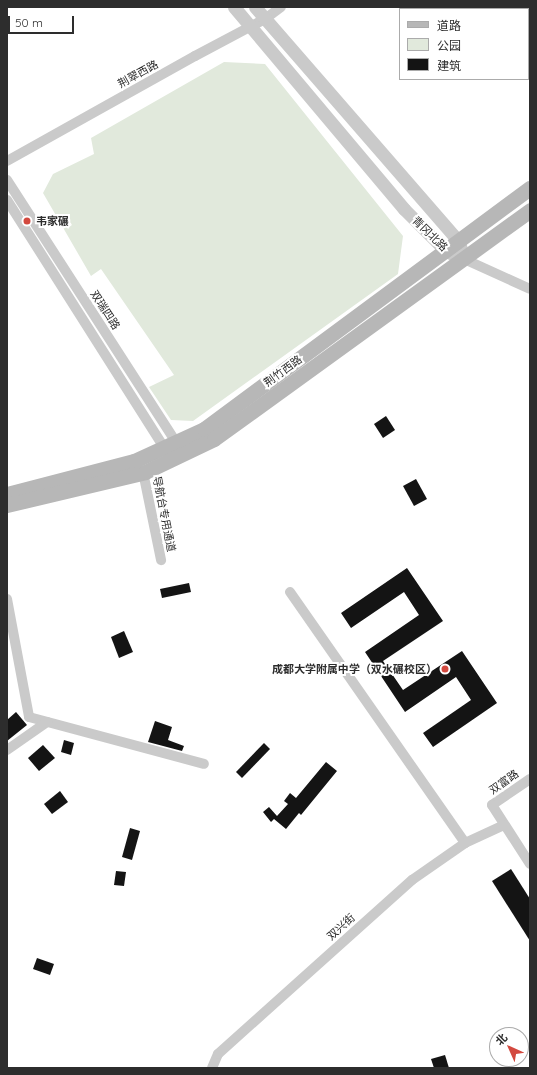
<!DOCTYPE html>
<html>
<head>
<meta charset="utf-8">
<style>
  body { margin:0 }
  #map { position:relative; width:537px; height:1075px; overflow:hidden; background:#fff; font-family:Quicksand,"Noto Sans SC",sans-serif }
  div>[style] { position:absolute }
  .green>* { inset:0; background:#e1e9dc }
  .building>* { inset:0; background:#141414 }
  .minor>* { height:10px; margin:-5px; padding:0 5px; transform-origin:5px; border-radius:5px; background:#cacaca }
  .tertiary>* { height:13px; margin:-6.5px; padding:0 6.5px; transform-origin:6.5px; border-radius:6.5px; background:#cacaca }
  .secondary>* { height:15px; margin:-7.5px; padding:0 7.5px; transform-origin:7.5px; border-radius:7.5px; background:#b7b7b7 }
  .dots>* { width:11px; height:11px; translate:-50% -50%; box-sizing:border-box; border:2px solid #fff; border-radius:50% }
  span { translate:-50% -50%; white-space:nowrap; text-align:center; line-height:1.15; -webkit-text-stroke:4px #fff; paint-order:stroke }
  .street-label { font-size:11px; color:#2d2d2d }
  .poi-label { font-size:11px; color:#2d2d2d; font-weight:700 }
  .left { translate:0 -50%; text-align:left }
  .right { translate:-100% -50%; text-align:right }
  .frame { position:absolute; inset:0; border:8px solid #2d2d2d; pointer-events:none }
  .legend { position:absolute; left:399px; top:8px; width:130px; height:72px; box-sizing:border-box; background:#fff; border:1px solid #ababab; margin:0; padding:5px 7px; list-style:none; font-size:12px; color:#2d2d2d }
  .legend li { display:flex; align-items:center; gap:8px; height:20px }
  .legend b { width:20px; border:1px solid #ababab }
  .north { position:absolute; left:489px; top:1027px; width:40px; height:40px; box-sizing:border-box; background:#fff; border:1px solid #ababab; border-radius:50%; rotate:315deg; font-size:11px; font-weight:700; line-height:16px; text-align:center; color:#2d2d2d }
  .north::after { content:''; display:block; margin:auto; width:14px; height:18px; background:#d3493f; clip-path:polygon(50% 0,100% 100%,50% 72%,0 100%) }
  .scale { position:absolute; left:8px; top:16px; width:66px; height:18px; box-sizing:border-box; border:2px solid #2d2d2d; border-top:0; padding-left:5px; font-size:12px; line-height:14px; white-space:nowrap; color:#2d2d2d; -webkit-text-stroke:3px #fff; paint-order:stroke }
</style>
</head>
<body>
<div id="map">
  <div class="green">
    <i style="clip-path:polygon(224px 62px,265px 64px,403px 236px,398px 274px,193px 421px,171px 420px,149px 387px,174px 375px,101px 269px,91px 276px,43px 193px,53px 174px,94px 154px,91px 138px)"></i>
  </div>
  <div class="building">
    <i style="clip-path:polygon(386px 416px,395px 430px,383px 438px,374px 424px)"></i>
    <i style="clip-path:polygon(416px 479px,427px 499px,414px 506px,403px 486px)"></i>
    <i style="clip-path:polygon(407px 568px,443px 621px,383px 661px,403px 690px,462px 651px,497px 703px,433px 747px,423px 733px,471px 700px,456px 677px,405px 712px,365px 652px,419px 615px,404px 592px,351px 628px,341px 613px)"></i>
    <i style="clip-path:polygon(189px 583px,191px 592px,162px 598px,160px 589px)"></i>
    <i style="clip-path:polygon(124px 631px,133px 652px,119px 658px,111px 637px)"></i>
    <i style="clip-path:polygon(16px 712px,27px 725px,7px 741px,7px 720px)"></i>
    <i style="clip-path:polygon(155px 721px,172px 727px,168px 740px,184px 746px,182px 751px,148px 742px)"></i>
    <i style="clip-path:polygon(64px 740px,74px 743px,71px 755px,61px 752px)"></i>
    <i style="clip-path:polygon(264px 743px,270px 749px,242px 778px,236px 772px)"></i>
    <i style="clip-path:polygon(43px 745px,55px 758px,39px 771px,28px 758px)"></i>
    <i style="clip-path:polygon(326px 762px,337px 771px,301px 815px,299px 813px,286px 829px,274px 819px,271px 822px,263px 812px,269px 807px,277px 816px,288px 804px,284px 801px,290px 793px,296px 798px)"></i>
    <i style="clip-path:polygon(60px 791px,68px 802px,52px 814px,44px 804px)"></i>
    <i style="clip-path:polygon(130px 828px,140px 831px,132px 860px,122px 857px)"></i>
    <i style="clip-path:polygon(511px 869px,530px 899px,530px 941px,492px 881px)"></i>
    <i style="clip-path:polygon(116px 871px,126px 872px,124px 886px,114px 885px)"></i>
    <i style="clip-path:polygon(37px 958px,54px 964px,50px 975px,33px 969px)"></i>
    <i style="clip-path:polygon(445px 1055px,449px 1068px,434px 1068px,431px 1059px)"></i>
  </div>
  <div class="minor">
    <i style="left:7px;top:161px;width:215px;rotate:-29.2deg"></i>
    <i style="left:195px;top:56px;width:79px;rotate:-27.9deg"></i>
    <i style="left:265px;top:19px;width:20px;rotate:-37deg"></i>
    <i style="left:7px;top:180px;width:318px;rotate:57.2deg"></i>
    <i style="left:7px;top:200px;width:299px;rotate:57.6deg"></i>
    <i style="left:464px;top:259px;width:72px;rotate:24.4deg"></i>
    <i style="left:143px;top:472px;width:90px;rotate:78.4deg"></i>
    <i style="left:290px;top:592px;width:306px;rotate:55.1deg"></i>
    <i style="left:7px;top:599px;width:120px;rotate:79.4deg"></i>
    <i style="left:29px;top:717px;width:181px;rotate:15deg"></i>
    <i style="left:7px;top:750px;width:49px;rotate:-35deg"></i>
    <i style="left:530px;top:779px;width:46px;rotate:145.6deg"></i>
    <i style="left:492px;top:805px;width:70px;rotate:57.2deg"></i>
    <i style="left:212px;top:1068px;width:15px;rotate:-67deg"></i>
    <i style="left:218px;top:1054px;width:261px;rotate:-41.9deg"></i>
    <i style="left:412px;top:880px;width:65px;rotate:-34.9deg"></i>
    <i style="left:465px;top:843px;width:43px;rotate:-24.8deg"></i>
  </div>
  <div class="tertiary">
    <i style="left:234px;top:7px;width:264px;rotate:49.9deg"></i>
    <i style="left:404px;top:209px;width:59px;rotate:45deg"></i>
    <i style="left:446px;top:251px;width:20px;rotate:24deg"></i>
    <i style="left:255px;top:7px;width:311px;rotate:49deg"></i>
    <i style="left:459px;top:242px;width:7px;rotate:74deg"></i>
  </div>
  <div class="secondary">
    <i style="left:7px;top:494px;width:131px;rotate:-14.6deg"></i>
    <i style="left:134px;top:461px;width:77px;rotate:-24.6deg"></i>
    <i style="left:204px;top:429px;width:405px;rotate:-36.5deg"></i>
    <i style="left:7px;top:505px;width:142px;rotate:-13.4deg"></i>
    <i style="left:145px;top:472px;width:76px;rotate:-25.6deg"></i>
    <i style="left:214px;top:439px;width:390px;rotate:-35.9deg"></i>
  </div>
  <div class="dots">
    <i style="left:27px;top:221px;background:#d3493f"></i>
    <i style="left:445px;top:669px;background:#d3493f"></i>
  </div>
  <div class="street-label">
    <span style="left:138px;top:74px;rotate:-29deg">荆翠西路</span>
    <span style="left:430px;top:234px;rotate:44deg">青冈北路</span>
    <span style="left:105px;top:310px;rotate:57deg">双瑞四路</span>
    <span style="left:283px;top:371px;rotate:-36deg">荆竹西路</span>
    <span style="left:164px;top:514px;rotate:79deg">导航台专用通道</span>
    <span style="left:504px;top:782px;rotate:-35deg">双富路</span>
    <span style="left:341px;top:927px;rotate:-42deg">双兴街</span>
  </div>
  <div class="poi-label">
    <span class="left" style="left:36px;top:221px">韦家碾</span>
    <span class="right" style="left:437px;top:669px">成都大学附属中学（双水碾校区）</span>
  </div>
  <div class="frame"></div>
  <ul class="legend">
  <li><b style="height:5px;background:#b7b7b7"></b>道路</li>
  <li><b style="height:11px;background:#e1e9dc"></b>公园</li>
  <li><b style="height:11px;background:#141414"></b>建筑</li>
  </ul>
  <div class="north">北</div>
  <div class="scale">50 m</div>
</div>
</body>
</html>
